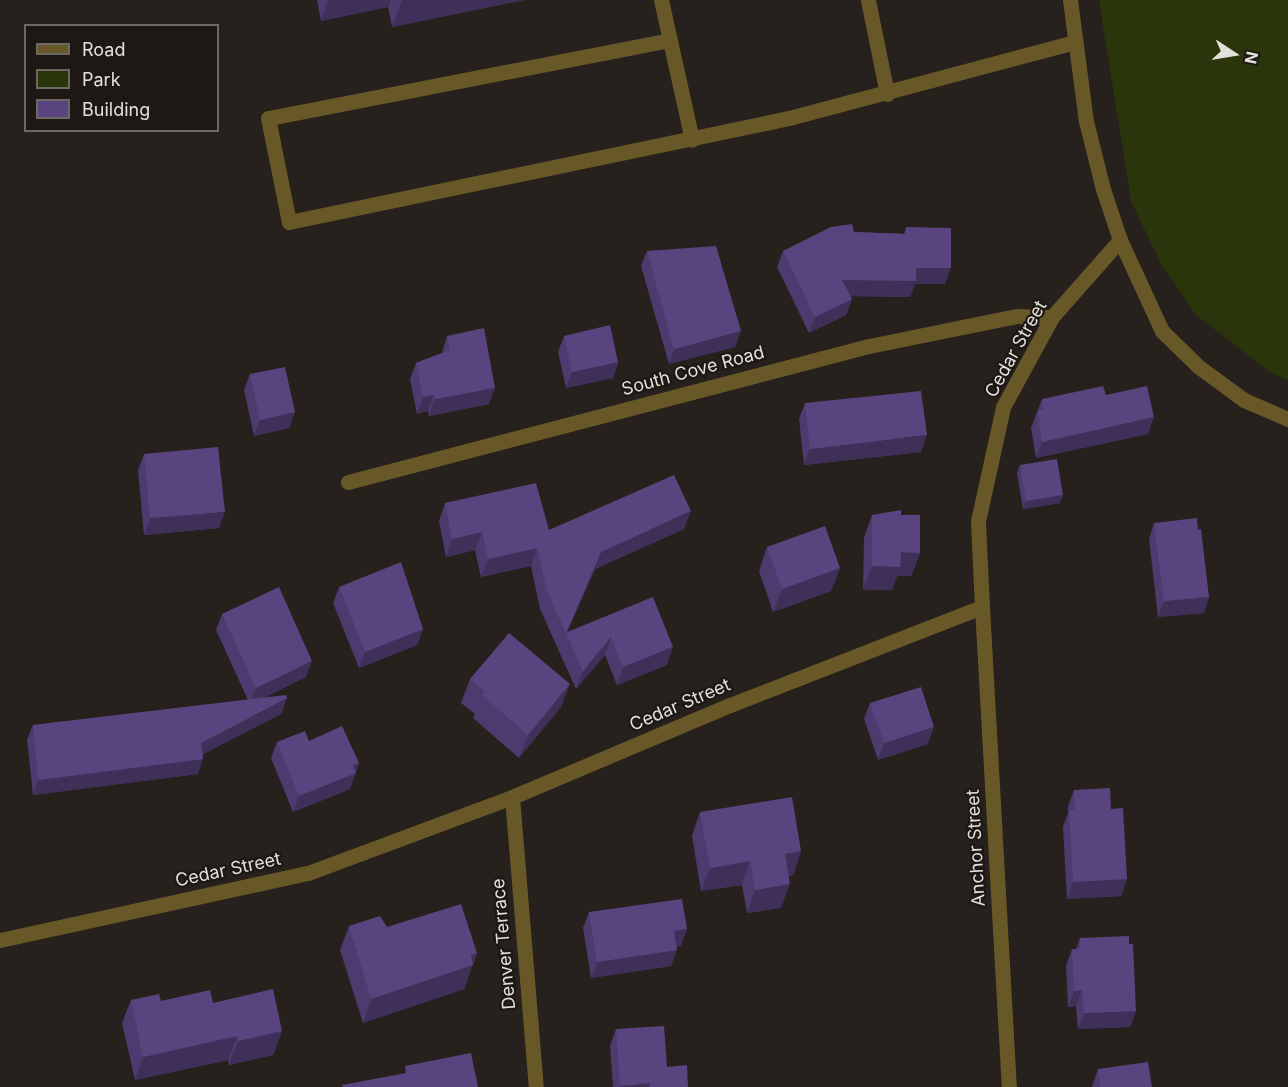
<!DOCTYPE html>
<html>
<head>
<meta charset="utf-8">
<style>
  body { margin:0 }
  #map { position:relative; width:1288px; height:1087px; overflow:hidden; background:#26211c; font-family:Inter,sans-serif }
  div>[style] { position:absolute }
  .green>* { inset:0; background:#2b350c }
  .minor>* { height:15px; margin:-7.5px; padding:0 7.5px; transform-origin:7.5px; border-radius:7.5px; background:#685827 }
  .wall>* { inset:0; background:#4d3a6e }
  .shaded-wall>* { inset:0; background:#3f305a }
  .building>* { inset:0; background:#5a4480 }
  span { translate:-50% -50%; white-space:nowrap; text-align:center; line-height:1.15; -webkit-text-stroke:4.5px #1d1813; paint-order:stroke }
  .street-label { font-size:18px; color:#e3e0dc }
  .legend { position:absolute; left:24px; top:24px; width:195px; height:108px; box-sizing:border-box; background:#1d1813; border:2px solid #6c6863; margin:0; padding:8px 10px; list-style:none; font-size:18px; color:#e3e0dc }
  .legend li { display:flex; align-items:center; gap:12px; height:30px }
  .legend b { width:30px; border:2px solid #6c6863 }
  .north { position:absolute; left:1204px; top:24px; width:60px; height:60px; -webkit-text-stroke:4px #1d1813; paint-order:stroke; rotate:102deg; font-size:16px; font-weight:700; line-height:24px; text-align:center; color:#e3e0dc }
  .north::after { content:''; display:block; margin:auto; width:21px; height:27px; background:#e3e0dc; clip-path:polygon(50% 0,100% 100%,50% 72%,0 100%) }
</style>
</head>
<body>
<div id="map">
  <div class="green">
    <i style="clip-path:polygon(1099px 0,1288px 0,1288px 380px,1271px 373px,1196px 315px,1161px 264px,1131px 201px)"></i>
  </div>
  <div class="minor">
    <i style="left:661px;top:0;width:143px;rotate:77.5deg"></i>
    <i style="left:868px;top:0;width:96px;rotate:78.6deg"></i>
    <i style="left:1070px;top:0;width:122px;rotate:82.5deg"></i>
    <i style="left:1086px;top:121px;width:70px;rotate:76deg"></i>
    <i style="left:1103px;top:189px;width:54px;rotate:71.6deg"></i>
    <i style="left:1120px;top:240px;width:100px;rotate:65.2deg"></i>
    <i style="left:1162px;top:331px;width:52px;rotate:44.2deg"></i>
    <i style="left:1199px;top:367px;width:56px;rotate:36.3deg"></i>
    <i style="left:1244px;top:400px;width:48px;rotate:23.4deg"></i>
    <i style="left:670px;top:40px;width:409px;rotate:169deg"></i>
    <i style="left:268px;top:118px;width:106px;rotate:78.6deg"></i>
    <i style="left:289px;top:222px;width:511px;rotate:-11.75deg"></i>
    <i style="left:789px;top:118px;width:296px;rotate:-14.9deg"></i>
    <i style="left:348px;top:482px;width:538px;rotate:-14.63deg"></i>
    <i style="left:869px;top:346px;width:151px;rotate:-11.5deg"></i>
    <i style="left:1017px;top:316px;width:35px;rotate:2deg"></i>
    <i style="left:982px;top:607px;width:481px;rotate:86.8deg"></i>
    <i style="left:512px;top:797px;width:291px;rotate:85.3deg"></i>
    <i style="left:0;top:940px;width:315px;rotate:-12.3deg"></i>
    <i style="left:308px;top:873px;width:218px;rotate:-20.4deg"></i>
    <i style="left:512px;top:797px;width:237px;rotate:-22.9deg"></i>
    <i style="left:730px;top:705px;width:270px;rotate:-21.3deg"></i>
    <i style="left:982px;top:607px;width:86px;rotate:-92.7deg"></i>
    <i style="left:978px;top:521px;width:117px;rotate:-77.6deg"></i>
    <i style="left:1003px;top:407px;width:102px;rotate:-61.4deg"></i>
    <i style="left:1052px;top:317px;width:103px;rotate:-48.6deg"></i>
  </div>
  <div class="wall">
    <i style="clip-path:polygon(317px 0,524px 0,392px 27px,388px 7px,321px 21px)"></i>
    <i style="clip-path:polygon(906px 227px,945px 284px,915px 284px,910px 297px,850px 296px,852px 299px,846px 315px,809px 333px,777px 267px,783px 251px,854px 232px,904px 234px)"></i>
    <i style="clip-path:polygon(647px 251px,735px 347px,669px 364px,641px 266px)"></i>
    <i style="clip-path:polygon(447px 336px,489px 404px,429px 416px,428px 411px,417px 414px,410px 379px,416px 363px,442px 353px)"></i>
    <i style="clip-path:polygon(564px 336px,618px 362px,613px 378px,566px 388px,558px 352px)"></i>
    <i style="clip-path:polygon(250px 374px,295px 412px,289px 428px,254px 436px,244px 390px)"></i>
    <i style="clip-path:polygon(1106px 395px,1148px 434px,1036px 458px,1031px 428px,1042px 399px)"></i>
    <i style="clip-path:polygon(805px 403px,921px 452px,804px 465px,799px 419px)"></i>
    <i style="clip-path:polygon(144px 454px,219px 528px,144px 535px,138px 470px)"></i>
    <i style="clip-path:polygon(1020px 465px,1060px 503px,1023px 509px,1017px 473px)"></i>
    <i style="clip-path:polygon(445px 503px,549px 530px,684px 529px,595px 569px,567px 632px,653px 597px,667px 665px,617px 685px,605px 655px,576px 689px,540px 609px,531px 566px,481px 577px,475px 550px,446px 557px,439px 521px)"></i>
    <i style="clip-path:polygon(872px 515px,901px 515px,920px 553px,911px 576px,897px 576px,892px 590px,863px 590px,864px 538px)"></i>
    <i style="clip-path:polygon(1154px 523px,1204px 613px,1158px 617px,1149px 539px)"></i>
    <i style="clip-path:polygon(767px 547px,840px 568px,831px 591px,773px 612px,759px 571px)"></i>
    <i style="clip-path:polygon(339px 587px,423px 629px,417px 645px,359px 668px,333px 603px)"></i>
    <i style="clip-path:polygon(222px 614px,306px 677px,263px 698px,287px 698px,281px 714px,203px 754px,198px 774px,33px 795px,27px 740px,33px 725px,248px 700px,216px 630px)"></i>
    <i style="clip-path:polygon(470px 679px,561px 707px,519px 758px,473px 718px,475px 714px,461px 703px)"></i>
    <i style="clip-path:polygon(870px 703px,928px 744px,878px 760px,864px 719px)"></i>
    <i style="clip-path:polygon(309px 741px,359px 763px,350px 789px,293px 812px,271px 758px,277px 742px)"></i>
    <i style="clip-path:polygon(1074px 790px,1111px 809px,1127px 879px,1121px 896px,1067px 899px,1063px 827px,1068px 813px,1068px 806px)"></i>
    <i style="clip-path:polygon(700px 812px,801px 851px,793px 875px,788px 876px,781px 908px,747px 913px,742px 885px,701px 891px,692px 836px)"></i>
    <i style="clip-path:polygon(589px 912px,681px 946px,677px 946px,671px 966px,591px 978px,583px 928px)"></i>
    <i style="clip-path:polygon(349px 926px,387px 927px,477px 953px,464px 989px,363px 1023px,340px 950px)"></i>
    <i style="clip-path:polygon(1080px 938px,1136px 1011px,1130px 1027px,1078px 1029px,1076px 1006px,1068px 1007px,1066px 966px,1072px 949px,1076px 949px)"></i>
    <i style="clip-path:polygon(131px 1000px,213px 1003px,282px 1031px,273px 1055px,229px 1065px,228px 1060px,135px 1080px,122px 1023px)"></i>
    <i style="clip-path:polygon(616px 1029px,667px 1067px,688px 1087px,613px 1087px,610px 1046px)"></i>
    <i style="clip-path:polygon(1098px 1069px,1152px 1087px,1092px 1087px)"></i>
  </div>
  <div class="shaded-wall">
    <i style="clip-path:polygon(328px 0,391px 0,388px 7px,321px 21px)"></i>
    <i style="clip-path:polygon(402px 0,524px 0,392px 27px)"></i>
    <i style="clip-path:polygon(916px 268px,951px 268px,945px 284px,915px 284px,910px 297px,836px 296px,842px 280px)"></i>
    <i style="clip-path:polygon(852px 299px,846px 315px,809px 333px,815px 317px)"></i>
    <i style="clip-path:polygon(741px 331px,735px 347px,669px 364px,674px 349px)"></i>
    <i style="clip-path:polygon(618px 362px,613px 378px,566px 388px,572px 372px)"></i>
    <i style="clip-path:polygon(495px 388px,489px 404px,429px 416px,435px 399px)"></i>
    <i style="clip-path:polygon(434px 395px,428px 411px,417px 414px,423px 397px)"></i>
    <i style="clip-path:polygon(295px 412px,289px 428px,254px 436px,260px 420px)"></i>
    <i style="clip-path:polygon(1154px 417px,1148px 434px,1036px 458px,1042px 442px)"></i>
    <i style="clip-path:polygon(927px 435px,921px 452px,804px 465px,810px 449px)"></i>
    <i style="clip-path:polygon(1063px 495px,1060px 503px,1023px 509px,1026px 501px)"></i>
    <i style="clip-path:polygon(691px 511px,684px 529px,595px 569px,566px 635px,566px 633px,601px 552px)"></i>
    <i style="clip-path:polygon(225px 512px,219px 528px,144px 535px,150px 518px)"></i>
    <i style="clip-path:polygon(482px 532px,475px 550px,446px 557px,452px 539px)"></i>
    <i style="clip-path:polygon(537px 548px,531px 566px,481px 577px,488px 559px)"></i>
    <i style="clip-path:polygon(901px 552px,920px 553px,911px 576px,897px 576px,892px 590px,863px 590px,872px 566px)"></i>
    <i style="clip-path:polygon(840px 568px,831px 591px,773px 612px,782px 589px)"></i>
    <i style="clip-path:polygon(1209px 597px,1204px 613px,1158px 617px,1164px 601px)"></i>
    <i style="clip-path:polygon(423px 629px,417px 645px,359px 668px,365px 652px)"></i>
    <i style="clip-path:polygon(611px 637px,605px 655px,576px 689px,583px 671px)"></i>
    <i style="clip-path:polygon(673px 647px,667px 665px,617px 685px,623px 667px)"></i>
    <i style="clip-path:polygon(312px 661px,306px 677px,250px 704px,256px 688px)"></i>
    <i style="clip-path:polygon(570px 684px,561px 707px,519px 758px,528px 735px)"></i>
    <i style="clip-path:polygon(287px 698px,281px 714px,196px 758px,201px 743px)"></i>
    <i style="clip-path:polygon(934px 727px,928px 744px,878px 760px,884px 743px)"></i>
    <i style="clip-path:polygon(203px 759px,198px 774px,33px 795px,38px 780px)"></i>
    <i style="clip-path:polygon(359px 763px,355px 774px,356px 773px,350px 789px,293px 812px,299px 796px)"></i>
    <i style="clip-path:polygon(801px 851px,793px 875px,776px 878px,785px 854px)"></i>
    <i style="clip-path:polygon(750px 861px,742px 885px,701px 891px,710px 868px)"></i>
    <i style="clip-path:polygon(1127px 879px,1121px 896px,1067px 899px,1073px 882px)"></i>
    <i style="clip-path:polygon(790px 884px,781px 908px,747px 913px,755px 890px)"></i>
    <i style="clip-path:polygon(687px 929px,681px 946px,668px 948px,674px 931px)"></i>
    <i style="clip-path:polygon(677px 950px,671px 966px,591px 978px,597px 962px)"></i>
    <i style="clip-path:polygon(477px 953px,464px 989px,363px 1023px,371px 999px,471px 955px)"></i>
    <i style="clip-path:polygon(1082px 990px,1076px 1006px,1068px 1007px,1074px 991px)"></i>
    <i style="clip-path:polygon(1136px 1011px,1130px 1027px,1078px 1029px,1084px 1013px)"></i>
    <i style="clip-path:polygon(282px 1031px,273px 1055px,229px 1065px,238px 1041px)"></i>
    <i style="clip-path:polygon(237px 1036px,228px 1060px,135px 1080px,143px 1057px)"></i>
    <i style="clip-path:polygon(650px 1083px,648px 1087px,620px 1087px,620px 1086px)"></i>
  </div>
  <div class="building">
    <i style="clip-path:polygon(852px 224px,854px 232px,906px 234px,906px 227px,951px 228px,951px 268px,916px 268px,916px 281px,842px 280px,852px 299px,815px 317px,783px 251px,831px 227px)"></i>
    <i style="clip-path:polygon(716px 246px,741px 331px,674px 349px,647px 251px)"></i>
    <i style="clip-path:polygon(610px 325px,618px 362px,572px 372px,564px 336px)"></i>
    <i style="clip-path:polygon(484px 328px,495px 388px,435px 399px,434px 395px,423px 397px,416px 363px,450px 350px,447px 336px)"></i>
    <i style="clip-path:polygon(285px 367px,295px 412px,260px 420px,250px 374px)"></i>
    <i style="clip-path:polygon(1103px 386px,1106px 395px,1147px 386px,1154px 417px,1042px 442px,1037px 411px,1044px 410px,1042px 399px)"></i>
    <i style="clip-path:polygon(921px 391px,927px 435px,810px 449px,805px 403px)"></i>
    <i style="clip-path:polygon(218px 447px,225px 512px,150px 518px,144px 454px)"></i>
    <i style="clip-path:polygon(1057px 459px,1063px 495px,1026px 501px,1020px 465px)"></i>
    <i style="clip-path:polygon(674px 475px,691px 511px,601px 552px,566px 633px,653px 597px,673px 647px,623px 667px,611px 637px,583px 671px,547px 591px,537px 548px,488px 559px,482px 532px,452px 539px,445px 503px,536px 483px,549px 530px)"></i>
    <i style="clip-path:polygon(901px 510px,901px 515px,920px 515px,920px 553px,901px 552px,900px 567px,872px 566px,872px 515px)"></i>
    <i style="clip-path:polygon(1197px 518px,1198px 530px,1201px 529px,1209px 597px,1164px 601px,1154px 523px)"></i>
    <i style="clip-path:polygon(825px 526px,840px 568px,782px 589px,767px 547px)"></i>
    <i style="clip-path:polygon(401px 562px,423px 629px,365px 652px,339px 587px)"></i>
    <i style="clip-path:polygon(279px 587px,312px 661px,256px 688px,222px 614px)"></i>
    <i style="clip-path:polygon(509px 633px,570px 684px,528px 735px,482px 695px,485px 692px,470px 679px)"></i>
    <i style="clip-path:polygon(921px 687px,934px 727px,884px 743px,870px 703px)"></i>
    <i style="clip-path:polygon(286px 695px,287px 698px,201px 743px,203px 759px,38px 780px,33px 725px)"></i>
    <i style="clip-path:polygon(342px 726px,359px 763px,353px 765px,356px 773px,299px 796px,277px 742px,305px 731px,309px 741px)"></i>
    <i style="clip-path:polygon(1110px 788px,1111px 809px,1123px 808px,1127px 879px,1073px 882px,1069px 811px,1075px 810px,1074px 790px)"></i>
    <i style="clip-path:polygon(792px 797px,801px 851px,785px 854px,790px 884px,755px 890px,750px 861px,710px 868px,700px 812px)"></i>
    <i style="clip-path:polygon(682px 899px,687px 929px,674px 931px,677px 950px,597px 962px,589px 912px)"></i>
    <i style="clip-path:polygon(461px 904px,477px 953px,471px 955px,473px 965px,371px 999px,349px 926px,380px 916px,387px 927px)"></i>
    <i style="clip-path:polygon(1129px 936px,1129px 944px,1133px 944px,1136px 1011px,1084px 1013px,1082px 990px,1074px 991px,1072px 949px,1080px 949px,1080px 938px)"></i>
    <i style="clip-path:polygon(273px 989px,282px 1031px,238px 1041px,237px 1036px,143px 1057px,131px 1000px,159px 994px,161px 1001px,210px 990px,213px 1003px)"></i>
    <i style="clip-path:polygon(664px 1026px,667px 1067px,687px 1065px,688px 1087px,650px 1087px,650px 1083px,620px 1086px,616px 1029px)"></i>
    <i style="clip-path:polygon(471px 1053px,478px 1087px,343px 1087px,342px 1085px,406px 1073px,405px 1066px)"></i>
    <i style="clip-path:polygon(1148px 1062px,1152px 1087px,1100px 1087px,1098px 1069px)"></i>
  </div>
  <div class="street-label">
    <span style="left:1016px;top:349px;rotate:-61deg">Cedar Street</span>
    <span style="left:693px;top:371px;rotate:-15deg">South Cove Road</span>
    <span style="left:680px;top:705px;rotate:-23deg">Cedar Street</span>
    <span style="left:976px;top:848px;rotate:-93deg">Anchor Street</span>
    <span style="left:228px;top:870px;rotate:-12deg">Cedar Street</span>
    <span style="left:504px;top:944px;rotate:-95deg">Denver Terrace</span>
  </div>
  <ul class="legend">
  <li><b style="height:8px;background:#685827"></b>Road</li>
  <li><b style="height:16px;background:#2b350c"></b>Park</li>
  <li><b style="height:16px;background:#5a4480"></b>Building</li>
  </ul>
  <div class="north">N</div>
</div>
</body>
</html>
